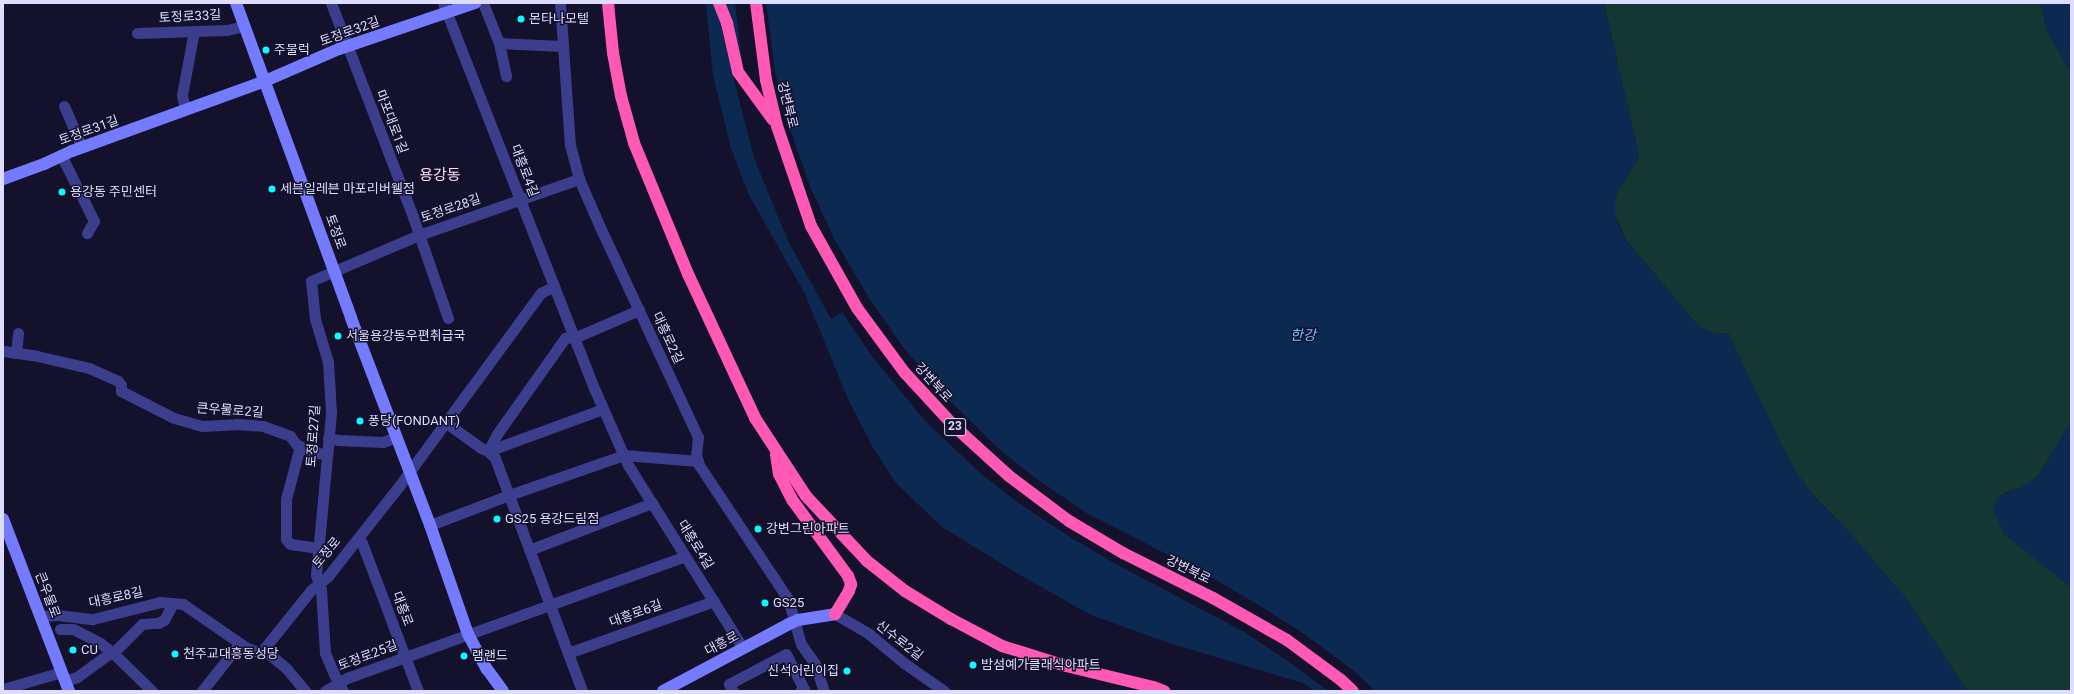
<!DOCTYPE html>
<html>
<head>
<meta charset="utf-8">
<style>
  body { margin:0 }
  #map { position:relative; width:2074px; height:694px; overflow:hidden; background:#14112d; font-family:Roboto,"Noto Sans KR",sans-serif }
  div>[style] { position:absolute }
  .green>* { inset:0; background:#143733 }
  .water>* { inset:0; background:#0c2a51 }
  .pier>* { inset:0; background:#14112d }
  .street>* { height:11px; margin:-5.5px; padding:0 5.5px; transform-origin:5.5px; border-radius:5.5px; background:#3b3e8c }
  .secondary>* { height:12px; margin:-6px; padding:0 6px; transform-origin:6px; border-radius:6px; background:#747bff }
  .highway>* { height:12px; margin:-6px; padding:0 6px; transform-origin:6px; border-radius:6px; background:#ff58b5 }
  .dots>* { width:11px; height:11px; translate:-50% -50%; box-sizing:border-box; border:2px solid #14112d; border-radius:50% }
  span { translate:-50% -50%; white-space:nowrap; text-align:center; line-height:1.15; -webkit-text-stroke:3px #14112d; paint-order:stroke }
  .shield-label span { padding:1px 3px; background:#14112d; border:1px solid; border-radius:3px; -webkit-text-stroke-width:0 }
  .shield-label { font-size:12px; color:#deddff; font-weight:700 }
  .street-label { font-size:13px; color:#deddff }
  .poi-label { font-size:13px; color:#deddff }
  .left { translate:0 -50%; text-align:left }
  .right { translate:-100% -50%; text-align:right }
  .water-label { font-size:14px; color:#6bc6ff; font-style:italic }
  .quarter-label { font-size:15px; color:#ffdff6 }
  .frame { position:absolute; inset:0; border:4px solid #deddff; pointer-events:none }
</style>
</head>
<body>
<div id="map">
  <div class="green">
    <i style="clip-path:polygon(1604px 3px,2041px 3px,2046px 29px,2071px 72px,2071px 422px,2038px 476px,2023px 487px,2005px 493px,2004px 534px,2071px 587px,2071px 691px,1967px 691px,1907px 600px,1843px 525px,1811px 493px,1794px 469px,1780px 442px,1728px 333px,1718px 334px,1708px 331px,1698px 326px,1626px 240px,1615px 215px,1615px 203px,1618px 191px,1639px 157px)"></i>
  </div>
  <div class="water">
    <i style="clip-path:polygon(706px 3px,1604px 3px,1639px 157px,1618px 191px,1615px 203px,1615px 215px,1620px 228px,1626px 240px,1698px 326px,1708px 331px,1718px 334px,1728px 333px,1780px 442px,1794px 469px,1811px 493px,1843px 525px,1907px 600px,1967px 691px,1314px 691px,1303px 683px,1169px 643px,1091px 615px,1020px 575px,942px 527px,896px 483px,872px 446px,848px 399px,805px 294px,749px 195px,731px 148px,713px 75px)"></i>
    <i style="clip-path:polygon(2041px 3px,2071px 3px,2071px 72px,2046px 29px)"></i>
    <i style="clip-path:polygon(2071px 422px,2071px 587px,2004px 534px,1993px 509px,1997px 499px,2001px 495px,2023px 487px,2038px 476px)"></i>
  </div>
  <div class="pier">
    <i style="clip-path:polygon(735px 3px,766px 3px,775px 72px,790px 129px,811px 189px,835px 240px,869px 298px,903px 347px,949px 400px,999px 449px,1034px 477px,1085px 512px,1209px 576px,1262px 607px,1307px 636px,1354px 671px,1375px 691px,1328px 691px,1292px 664px,1246px 633px,1114px 563px,1070px 537px,1017px 502px,978px 471px,925px 421px,871px 355px,842px 312px,831px 319px,788px 241px,754px 158px,732px 72px,743px 71px)"></i>
  </div>
  <div class="street">
    <i style="left:331px;top:3px;width:229px;rotate:69deg"></i>
    <i style="left:413px;top:217px;width:107px;rotate:70.9deg"></i>
    <i style="left:443px;top:3px;width:414px;rotate:68.6deg"></i>
    <i style="left:594px;top:388px;width:84px;rotate:66.2deg"></i>
    <i style="left:628px;top:465px;width:216px;rotate:57.9deg"></i>
    <i style="left:483px;top:3px;width:43px;rotate:68.2deg"></i>
    <i style="left:499px;top:43px;width:34px;rotate:78deg"></i>
    <i style="left:560px;top:3px;width:142px;rotate:86deg"></i>
    <i style="left:570px;top:145px;width:35px;rotate:75deg"></i>
    <i style="left:579px;top:179px;width:52px;rotate:66.4deg"></i>
    <i style="left:600px;top:227px;width:232px;rotate:65deg"></i>
    <i style="left:698px;top:437px;width:18px;rotate:96deg"></i>
    <i style="left:696px;top:455px;width:10px;rotate:73deg"></i>
    <i style="left:699px;top:465px;width:161px;rotate:56.4deg"></i>
    <i style="left:788px;top:599px;width:47px;rotate:73.9deg"></i>
    <i style="left:801px;top:644px;width:24px;rotate:55deg"></i>
    <i style="left:815px;top:664px;width:28px;rotate:72deg"></i>
    <i style="left:137px;top:33px;width:90px;rotate:-1.9deg"></i>
    <i style="left:227px;top:30px;width:18px;rotate:-13deg"></i>
    <i style="left:499px;top:43px;width:64px;rotate:2.7deg"></i>
    <i style="left:64px;top:106px;width:45px;rotate:66.3deg"></i>
    <i style="left:185px;top:109px;width:14px;rotate:-102deg"></i>
    <i style="left:182px;top:95px;width:65px;rotate:-79.4deg"></i>
    <i style="left:61px;top:155px;width:74px;rotate:63.4deg"></i>
    <i style="left:94px;top:221px;width:14px;rotate:120deg"></i>
    <i style="left:574px;top:338px;width:71px;rotate:-23.3deg"></i>
    <i style="left:3px;top:351px;width:34px;rotate:8deg"></i>
    <i style="left:37px;top:356px;width:53px;rotate:13deg"></i>
    <i style="left:89px;top:368px;width:32px;rotate:24deg"></i>
    <i style="left:118px;top:381px;width:5px;rotate:53deg"></i>
    <i style="left:121px;top:385px;width:6px;rotate:90deg"></i>
    <i style="left:121px;top:391px;width:59px;rotate:27deg"></i>
    <i style="left:174px;top:418px;width:29px;rotate:16deg"></i>
    <i style="left:202px;top:426px;width:34px;rotate:-3deg"></i>
    <i style="left:236px;top:424px;width:27px;rotate:4deg"></i>
    <i style="left:263px;top:426px;width:29px;rotate:20deg"></i>
    <i style="left:290px;top:436px;width:10px;rotate:53deg"></i>
    <i style="left:296px;top:444px;width:13px;rotate:29deg"></i>
    <i style="left:307px;top:450px;width:21px;rotate:14deg"></i>
    <i style="left:16px;top:353px;width:20px;rotate:-84deg"></i>
    <i style="left:445px;top:422px;width:44px;rotate:35.8deg"></i>
    <i style="left:481px;top:448px;width:8px;rotate:23deg"></i>
    <i style="left:488px;top:451px;width:10px;rotate:45deg"></i>
    <i style="left:495px;top:458px;width:249px;rotate:69.5deg"></i>
    <i style="left:328px;top:438px;width:10px;rotate:11deg"></i>
    <i style="left:338px;top:440px;width:45px;rotate:2.5deg"></i>
    <i style="left:383px;top:442px;width:14px;rotate:-21deg"></i>
    <i style="left:300px;top:446px;width:55px;rotate:104.8deg"></i>
    <i style="left:286px;top:499px;width:40px;rotate:90deg"></i>
    <i style="left:286px;top:539px;width:6px;rotate:51deg"></i>
    <i style="left:290px;top:544px;width:29px;rotate:8deg"></i>
    <i style="left:488px;top:451px;width:19px;rotate:-62deg"></i>
    <i style="left:497px;top:434px;width:118px;rotate:-54.7deg"></i>
    <i style="left:565px;top:338px;width:9px;rotate:-6deg"></i>
    <i style="left:488px;top:451px;width:122px;rotate:-20.1deg"></i>
    <i style="left:430px;top:525px;width:85px;rotate:-20.8deg"></i>
    <i style="left:509px;top:495px;width:122px;rotate:-19.2deg"></i>
    <i style="left:624px;top:455px;width:74px;rotate:4.6deg"></i>
    <i style="left:358px;top:539px;width:6px;rotate:45deg"></i>
    <i style="left:362px;top:543px;width:158px;rotate:69.3deg"></i>
    <i style="left:529px;top:550px;width:132px;rotate:-20.9deg"></i>
    <i style="left:835px;top:614px;width:39px;rotate:30deg"></i>
    <i style="left:869px;top:634px;width:45px;rotate:39.6deg"></i>
    <i style="left:904px;top:663px;width:49px;rotate:35deg"></i>
    <i style="left:41px;top:616px;width:17px;rotate:-3deg"></i>
    <i style="left:58px;top:615px;width:35px;rotate:7deg"></i>
    <i style="left:93px;top:619px;width:69px;rotate:-14.2deg"></i>
    <i style="left:160px;top:602px;width:23px;rotate:5deg"></i>
    <i style="left:183px;top:604px;width:78px;rotate:34.5deg"></i>
    <i style="left:247px;top:648px;width:12px;rotate:20deg"></i>
    <i style="left:258px;top:652px;width:5px;rotate:-22deg"></i>
    <i style="left:263px;top:650px;width:6px;rotate:31deg"></i>
    <i style="left:268px;top:653px;width:23px;rotate:40deg"></i>
    <i style="left:286px;top:668px;width:30px;rotate:50deg"></i>
    <i style="left:60px;top:629px;width:13px"></i>
    <i style="left:73px;top:629px;width:30px;rotate:27deg"></i>
    <i style="left:100px;top:643px;width:15px;rotate:37deg"></i>
    <i style="left:112px;top:652px;width:56px;rotate:44.3deg"></i>
    <i style="left:263px;top:650px;width:77px;rotate:-51.3deg"></i>
    <i style="left:311px;top:590px;width:22px;rotate:-39deg"></i>
    <i style="left:328px;top:576px;width:115px;rotate:-51.7deg"></i>
    <i style="left:399px;top:486px;width:240px;rotate:-53.7deg"></i>
    <i style="left:541px;top:293px;width:15px;rotate:-28deg"></i>
    <i style="left:568px;top:653px;width:155px;rotate:-19.6deg"></i>
    <i style="left:65px;top:681px;width:13px;rotate:-18deg"></i>
    <i style="left:77px;top:677px;width:37px;rotate:-36deg"></i>
    <i style="left:107px;top:655px;width:10px;rotate:-29deg"></i>
    <i style="left:116px;top:650px;width:37px;rotate:-45deg"></i>
    <i style="left:142px;top:624px;width:16px;rotate:-4deg"></i>
    <i style="left:158px;top:623px;width:7px;rotate:-27deg"></i>
    <i style="left:164px;top:620px;width:19px;rotate:-62deg"></i>
    <i style="left:3px;top:689px;width:61px;rotate:-16.1deg"></i>
    <i style="left:202px;top:691px;width:61px;rotate:-51.6deg"></i>
    <i style="left:325px;top:691px;width:26px;rotate:-31deg"></i>
    <i style="left:347px;top:678px;width:359px;rotate:-19.8deg"></i>
    <i style="left:343px;top:691px;width:19px;rotate:-118deg"></i>
    <i style="left:334px;top:674px;width:23px;rotate:-113deg"></i>
    <i style="left:325px;top:653px;width:64px;rotate:-93.6deg"></i>
    <i style="left:321px;top:589px;width:15px;rotate:-110deg"></i>
    <i style="left:316px;top:575px;width:164px;rotate:-84.7deg"></i>
    <i style="left:331px;top:412px;width:50px;rotate:-93.4deg"></i>
    <i style="left:328px;top:362px;width:45px;rotate:-106.8deg"></i>
    <i style="left:315px;top:319px;width:38px;rotate:-96deg"></i>
    <i style="left:311px;top:281px;width:117px;rotate:-23.1deg"></i>
    <i style="left:419px;top:235px;width:170px;rotate:-19.3deg"></i>
    <i style="left:733px;top:691px;width:8px;rotate:-120deg"></i>
    <i style="left:729px;top:684px;width:64px;rotate:-27.8deg"></i>
    <i style="left:786px;top:654px;width:39px;rotate:63deg"></i>
    <i style="left:804px;top:689px;width:4px;rotate:153deg"></i>
  </div>
  <div class="secondary">
    <i style="left:236px;top:3px;width:335px;rotate:69.9deg"></i>
    <i style="left:351px;top:318px;width:222px;rotate:69.1deg"></i>
    <i style="left:430px;top:525px;width:115px;rotate:70.8deg"></i>
    <i style="left:468px;top:634px;width:40px;rotate:62deg"></i>
    <i style="left:487px;top:669px;width:27px;rotate:54deg"></i>
    <i style="left:3px;top:179px;width:44px;rotate:-20.1deg"></i>
    <i style="left:44px;top:164px;width:31px;rotate:-25deg"></i>
    <i style="left:72px;top:151px;width:205px;rotate:-19.9deg"></i>
    <i style="left:265px;top:81px;width:81px;rotate:-23.4deg"></i>
    <i style="left:339px;top:49px;width:144px;rotate:-18.7deg"></i>
    <i style="left:3px;top:519px;width:184px;rotate:69deg"></i>
    <i style="left:663px;top:691px;width:143px;rotate:-28deg"></i>
    <i style="left:789px;top:624px;width:10px;rotate:-24deg"></i>
    <i style="left:798px;top:620px;width:37px;rotate:-9deg"></i>
  </div>
  <div class="highway">
    <i style="left:608px;top:3px;width:50px;rotate:84.3deg"></i>
    <i style="left:613px;top:53px;width:44px;rotate:79.5deg"></i>
    <i style="left:621px;top:96px;width:49px;rotate:74.5deg"></i>
    <i style="left:634px;top:143px;width:142px;rotate:67.6deg"></i>
    <i style="left:688px;top:274px;width:159px;rotate:65deg"></i>
    <i style="left:755px;top:418px;width:93px;rotate:56.8deg"></i>
    <i style="left:806px;top:496px;width:89px;rotate:46.8deg"></i>
    <i style="left:867px;top:561px;width:48px;rotate:38.3deg"></i>
    <i style="left:905px;top:591px;width:54px;rotate:31.3deg"></i>
    <i style="left:951px;top:619px;width:58px;rotate:27.9deg"></i>
    <i style="left:1002px;top:646px;width:67px;rotate:17.4deg"></i>
    <i style="left:1066px;top:666px;width:89px;rotate:13.6deg"></i>
    <i style="left:1153px;top:687px;width:12px;rotate:20deg"></i>
    <i style="left:719px;top:3px;width:22px;rotate:68deg"></i>
    <i style="left:727px;top:23px;width:50px;rotate:77.3deg"></i>
    <i style="left:738px;top:72px;width:59px;rotate:53.9deg"></i>
    <i style="left:756px;top:3px;width:78px;rotate:82.6deg"></i>
    <i style="left:766px;top:80px;width:47px;rotate:76.6deg"></i>
    <i style="left:777px;top:126px;width:106px;rotate:71.2deg"></i>
    <i style="left:811px;top:226px;width:94px;rotate:60.7deg"></i>
    <i style="left:857px;top:308px;width:81px;rotate:53.6deg"></i>
    <i style="left:905px;top:373px;width:72px;rotate:47.2deg"></i>
    <i style="left:954px;top:426px;width:74px;rotate:42.3deg"></i>
    <i style="left:1009px;top:476px;width:75px;rotate:36.9deg"></i>
    <i style="left:1069px;top:521px;width:63px;rotate:30.7deg"></i>
    <i style="left:1123px;top:553px;width:101px;rotate:26.6deg"></i>
    <i style="left:1213px;top:598px;width:85px;rotate:29.6deg"></i>
    <i style="left:1287px;top:640px;width:67px;rotate:36.5deg"></i>
    <i style="left:1341px;top:680px;width:16px;rotate:43deg"></i>
    <i style="left:776px;top:455px;width:19px;rotate:81deg"></i>
    <i style="left:779px;top:474px;width:30px;rotate:63deg"></i>
    <i style="left:793px;top:501px;width:93px;rotate:53.7deg"></i>
    <i style="left:848px;top:576px;width:9px;rotate:69deg"></i>
    <i style="left:851px;top:584px;width:7px;rotate:106deg"></i>
    <i style="left:849px;top:591px;width:27px;rotate:121deg"></i>
  </div>
  <div class="dots">
    <i style="left:521px;top:19px;background:#09faff"></i>
    <i style="left:266px;top:50px;background:#09faff"></i>
    <i style="left:272px;top:189px;background:#09faff"></i>
    <i style="left:62px;top:192px;background:#09faff"></i>
    <i style="left:338px;top:336px;background:#09faff"></i>
    <i style="left:360px;top:421px;background:#09faff"></i>
    <i style="left:497px;top:519px;background:#09faff"></i>
    <i style="left:758px;top:529px;background:#09faff"></i>
    <i style="left:765px;top:603px;background:#09faff"></i>
    <i style="left:73px;top:650px;background:#09faff"></i>
    <i style="left:175px;top:654px;background:#09faff"></i>
    <i style="left:464px;top:656px;background:#09faff"></i>
    <i style="left:973px;top:665px;background:#09faff"></i>
    <i style="left:847px;top:671px;background:#09faff"></i>
  </div>
  <div class="shield-label">
    <span style="left:955px;top:427px">23</span>
  </div>
  <div class="street-label">
    <span style="left:190px;top:17px;rotate:-3deg">토정로33길</span>
    <span style="left:350px;top:32px;rotate:-20deg">토정로32길</span>
    <span style="left:787px;top:105px;rotate:76deg">강변북로</span>
    <span style="left:391px;top:122px;rotate:69deg">마포대로1길</span>
    <span style="left:89px;top:131px;rotate:-20deg">토정로31길</span>
    <span style="left:524px;top:171px;rotate:69deg">대흥로4길</span>
    <span style="left:451px;top:209px;rotate:-19deg">토정로28길</span>
    <span style="left:335px;top:232px;rotate:70deg">토정로</span>
    <span style="left:667px;top:338px;rotate:65deg">대흥로2길</span>
    <span style="left:933px;top:383px;rotate:48deg">강변북로</span>
    <span style="left:230px;top:411px;rotate:4deg">큰우물로2길</span>
    <span style="left:314px;top:436px;rotate:-86deg">토정로27길</span>
    <span style="left:695px;top:545px;rotate:58deg">대흥로4길</span>
    <span style="left:327px;top:553px;rotate:-50deg">토정로</span>
    <span style="left:1188px;top:570px;rotate:26deg">강변북로</span>
    <span style="left:47px;top:595px;rotate:69deg">큰우물로</span>
    <span style="left:116px;top:598px;rotate:-12deg">대흥로8길</span>
    <span style="left:402px;top:609px;rotate:69deg">대흥로</span>
    <span style="left:636px;top:614px;rotate:-20deg">대흥로6길</span>
    <span style="left:899px;top:641px;rotate:38deg">신수로2길</span>
    <span style="left:722px;top:644px;rotate:-28deg">대흥로</span>
    <span style="left:368px;top:656px;rotate:-21deg">토정로25길</span>
  </div>
  <div class="poi-label">
    <span class="left" style="left:529px;top:19px">몬타나모텔</span>
    <span class="left" style="left:274px;top:50px">주물럭</span>
    <span class="left" style="left:280px;top:189px">세븐일레븐 마포리버웰점</span>
    <span class="left" style="left:70px;top:192px">용강동 주민센터</span>
    <span class="left" style="left:346px;top:336px">서울용강동우편취급국</span>
    <span class="left" style="left:368px;top:421px">퐁당(FONDANT)</span>
    <span class="left" style="left:505px;top:519px">GS25 용강드림점</span>
    <span class="left" style="left:766px;top:529px">강변그린아파트</span>
    <span class="left" style="left:773px;top:603px">GS25</span>
    <span class="left" style="left:81px;top:650px">CU</span>
    <span class="left" style="left:183px;top:654px">천주교대흥동성당</span>
    <span class="left" style="left:472px;top:656px">램랜드</span>
    <span class="left" style="left:981px;top:665px">밤섬예가클래식아파트</span>
    <span class="right" style="left:839px;top:671px">신석어린이집</span>
  </div>
  <div class="water-label">
    <span style="left:1303px;top:335px">한강</span>
  </div>
  <div class="quarter-label">
    <span style="left:440px;top:176px">용강동</span>
  </div>
  <div class="frame"></div>
</div>
</body>
</html>
